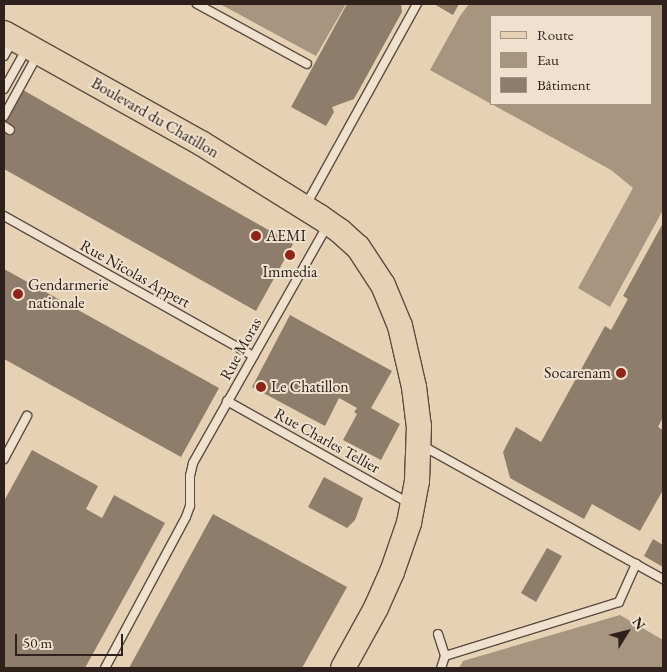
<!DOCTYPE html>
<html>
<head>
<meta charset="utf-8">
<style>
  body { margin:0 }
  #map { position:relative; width:667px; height:672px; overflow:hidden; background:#e6d1b4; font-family:"EB Garamond",serif }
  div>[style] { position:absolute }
  .water>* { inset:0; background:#a79580 }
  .building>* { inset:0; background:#8e7d6b }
  .roads { filter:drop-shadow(1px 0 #5c4d41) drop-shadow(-1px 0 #5c4d41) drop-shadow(0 1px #5c4d41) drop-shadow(0 -1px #5c4d41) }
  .service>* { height:8px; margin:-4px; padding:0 4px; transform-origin:4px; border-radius:4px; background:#efe1ce }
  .primary>* { height:24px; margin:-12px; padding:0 12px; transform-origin:12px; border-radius:12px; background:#e6d1b4 }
  .dots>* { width:14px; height:14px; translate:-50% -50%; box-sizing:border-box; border:2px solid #efe1ce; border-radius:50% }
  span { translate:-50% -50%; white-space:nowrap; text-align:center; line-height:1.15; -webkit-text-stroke:4px #efe1ce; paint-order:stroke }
  .street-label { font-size:16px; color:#2e211b }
  .poi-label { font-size:16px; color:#2e211b }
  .left { translate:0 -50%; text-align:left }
  .right { translate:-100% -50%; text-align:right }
  .frame { position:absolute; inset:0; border:5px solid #2e211b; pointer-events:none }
  .legend { position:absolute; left:490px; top:15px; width:162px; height:90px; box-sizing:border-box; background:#efe1ce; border:1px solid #a29486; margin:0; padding:6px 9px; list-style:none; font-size:15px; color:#2e211b }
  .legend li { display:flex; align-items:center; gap:10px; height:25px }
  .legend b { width:25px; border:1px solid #a29486 }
  .north { position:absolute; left:602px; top:607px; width:50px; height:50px; -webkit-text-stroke:4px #efe1ce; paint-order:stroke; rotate:54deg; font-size:14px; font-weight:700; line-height:20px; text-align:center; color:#2e211b }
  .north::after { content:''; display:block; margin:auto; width:18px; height:22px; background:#2e211b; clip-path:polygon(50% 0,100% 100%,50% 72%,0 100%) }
  .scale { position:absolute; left:15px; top:634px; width:108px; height:22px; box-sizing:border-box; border:2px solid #2e211b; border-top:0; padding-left:6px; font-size:15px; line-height:18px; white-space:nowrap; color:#2e211b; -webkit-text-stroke:4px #efe1ce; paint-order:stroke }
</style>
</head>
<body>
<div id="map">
  <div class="water">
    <i style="clip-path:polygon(220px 4px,346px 4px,316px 56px)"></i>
    <i style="clip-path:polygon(evenodd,469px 4px,663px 4px,663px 210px,610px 307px,578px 288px,633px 188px,611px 170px,430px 70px,460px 16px,469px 4px,491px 16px,651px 16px,651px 104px,491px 104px,491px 16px)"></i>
    <i style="clip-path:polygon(620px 615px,663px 640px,663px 668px,459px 668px,463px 661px)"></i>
  </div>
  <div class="building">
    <i style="clip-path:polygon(347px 4px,401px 4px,402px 12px,354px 99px,332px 107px,334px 112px,326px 126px,291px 107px)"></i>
    <i style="clip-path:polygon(434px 4px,459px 4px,453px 15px)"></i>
    <i style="clip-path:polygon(23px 90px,293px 244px,256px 311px,4px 169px,4px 124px)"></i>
    <i style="clip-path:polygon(663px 223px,663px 417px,658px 427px,663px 430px,663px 490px,640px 531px,592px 504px,584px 519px,517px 482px,510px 478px,503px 452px,516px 427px,541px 442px,605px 326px,611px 330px,628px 299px,623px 296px)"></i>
    <i style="clip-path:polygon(4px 269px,219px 388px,181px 457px,4px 359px)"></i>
    <i style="clip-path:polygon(290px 315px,392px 371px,371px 408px,400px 424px,381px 460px,343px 440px,357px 414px,354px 412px,357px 408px,339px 398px,325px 426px,252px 387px)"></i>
    <i style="clip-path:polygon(32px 450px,98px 486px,86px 509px,102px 518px,114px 495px,165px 523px,85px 668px,4px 668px,4px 501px)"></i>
    <i style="clip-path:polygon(324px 477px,363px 498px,355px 520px,347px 528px,308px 507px)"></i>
    <i style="clip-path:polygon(213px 514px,347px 587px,302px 668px,129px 668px)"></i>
    <i style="clip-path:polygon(653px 539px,663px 545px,663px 567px,644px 556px)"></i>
    <i style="clip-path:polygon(547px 548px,562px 556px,536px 602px,521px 593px)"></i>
  </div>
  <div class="roads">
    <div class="service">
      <i style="left:197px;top:4px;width:125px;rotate:28.6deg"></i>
      <i style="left:4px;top:56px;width:18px;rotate:-61deg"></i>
      <i style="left:4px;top:89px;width:45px;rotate:-60.6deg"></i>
      <i style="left:4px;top:116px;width:71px;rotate:-61.3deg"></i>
      <i style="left:4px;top:126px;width:7px;rotate:34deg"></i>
      <i style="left:306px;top:205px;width:230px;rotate:-61.1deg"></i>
      <i style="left:4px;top:216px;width:286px;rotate:29.3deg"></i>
      <i style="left:227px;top:401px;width:209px;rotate:29.3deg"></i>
      <i style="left:421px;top:445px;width:277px;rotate:29deg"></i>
      <i style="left:4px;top:459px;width:49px;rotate:-61.9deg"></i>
      <i style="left:438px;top:634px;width:23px;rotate:72deg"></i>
      <i style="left:445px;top:656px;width:13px;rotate:108deg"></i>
      <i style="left:445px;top:656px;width:182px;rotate:-17.2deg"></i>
      <i style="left:619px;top:602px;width:42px;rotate:-65.9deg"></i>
      <i style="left:105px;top:668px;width:171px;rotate:-61.8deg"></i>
      <i style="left:186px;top:517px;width:12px;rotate:-70deg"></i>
      <i style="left:190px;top:506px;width:30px;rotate:-90deg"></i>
      <i style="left:190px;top:476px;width:13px;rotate:-77deg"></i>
      <i style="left:193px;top:463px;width:274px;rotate:-60.5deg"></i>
    </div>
    <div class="primary">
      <i style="left:4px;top:33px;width:226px;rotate:29.2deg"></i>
      <i style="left:201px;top:143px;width:140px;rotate:31.9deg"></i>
      <i style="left:320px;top:217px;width:24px;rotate:35deg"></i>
      <i style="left:340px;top:231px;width:24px;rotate:42deg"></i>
      <i style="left:358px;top:247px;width:45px;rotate:56.7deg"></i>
      <i style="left:383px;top:285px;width:44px;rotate:67.5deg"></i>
      <i style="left:400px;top:326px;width:63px;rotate:77.1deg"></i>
      <i style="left:414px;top:387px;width:39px;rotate:83deg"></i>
      <i style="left:419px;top:426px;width:55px;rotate:92.1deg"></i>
      <i style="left:417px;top:481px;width:43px;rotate:100.8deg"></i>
      <i style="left:409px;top:523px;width:52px;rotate:109.1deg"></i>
      <i style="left:392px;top:572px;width:39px;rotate:114deg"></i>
      <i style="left:376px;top:608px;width:68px;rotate:118.8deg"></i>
    </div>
  </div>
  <div class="dots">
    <i style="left:256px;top:236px;background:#8f2418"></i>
    <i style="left:290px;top:255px;background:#8f2418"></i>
    <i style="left:18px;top:294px;background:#8f2418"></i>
    <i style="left:621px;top:373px;background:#8f2418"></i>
    <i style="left:261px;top:387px;background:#8f2418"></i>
  </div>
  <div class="street-label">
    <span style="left:155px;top:118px;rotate:30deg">Boulevard du Chatillon</span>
    <span style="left:135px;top:274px;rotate:29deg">Rue Nicolas Appert</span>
    <span style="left:241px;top:349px;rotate:-61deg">Rue Moras</span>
    <span style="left:327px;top:441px;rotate:29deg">Rue Charles Tellier</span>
  </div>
  <div class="poi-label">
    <span class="left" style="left:266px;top:236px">AEMI</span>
    <span style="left:290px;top:272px">Immedia</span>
    <span class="left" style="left:28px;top:294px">Gendarmerie<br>nationale</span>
    <span class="right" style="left:611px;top:373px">Socarenam</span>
    <span class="left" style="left:271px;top:387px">Le Chatillon</span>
  </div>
  <div class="frame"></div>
  <ul class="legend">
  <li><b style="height:6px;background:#e6d1b4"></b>Route</li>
  <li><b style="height:14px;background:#a79580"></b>Eau</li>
  <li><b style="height:14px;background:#8e7d6b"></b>Bâtiment</li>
  </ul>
  <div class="north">N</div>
  <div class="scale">50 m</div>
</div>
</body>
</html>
